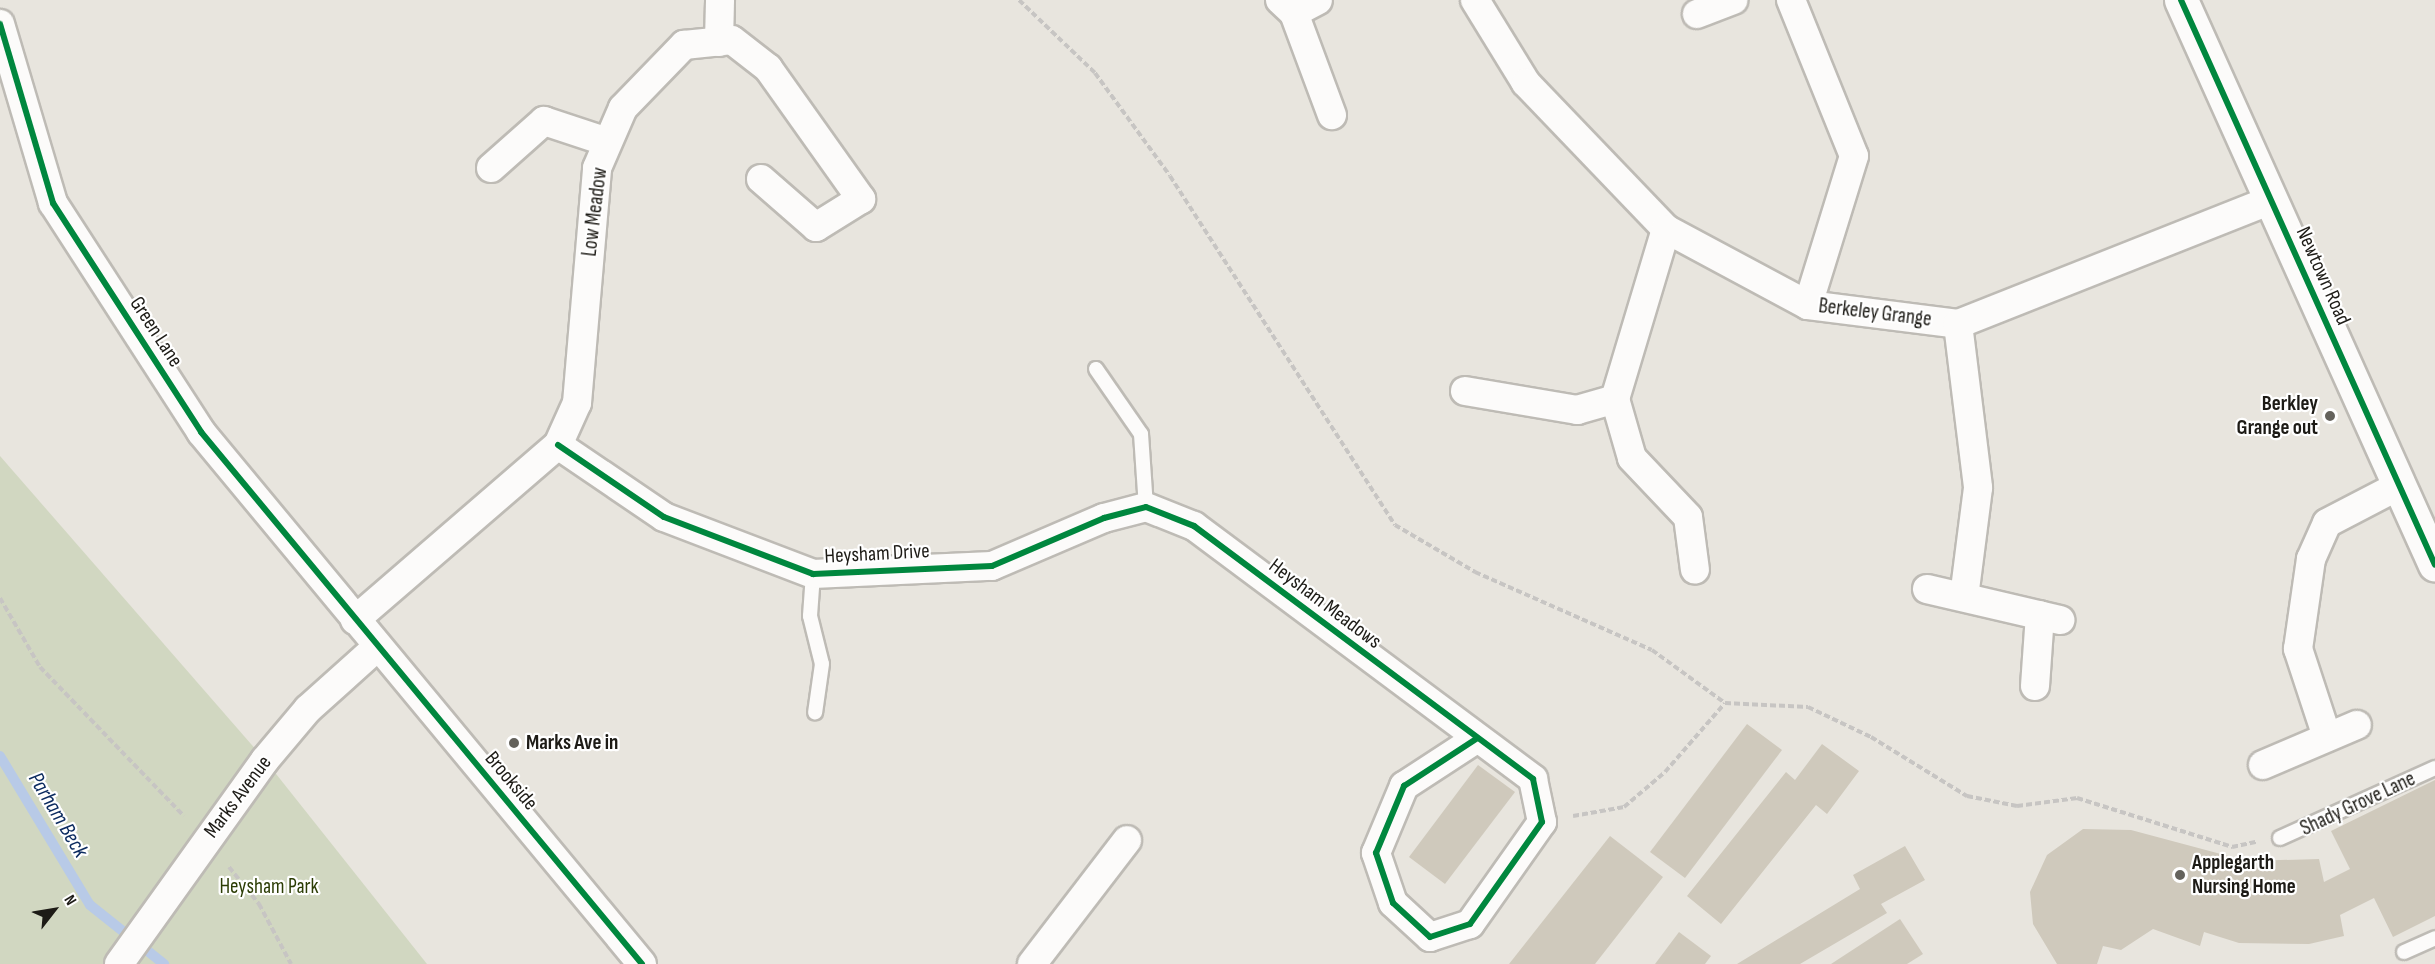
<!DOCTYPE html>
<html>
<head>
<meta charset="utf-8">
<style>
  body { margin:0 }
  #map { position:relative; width:2435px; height:964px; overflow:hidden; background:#e8e5de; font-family:"Sofia Sans Condensed",sans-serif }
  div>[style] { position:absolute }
  .green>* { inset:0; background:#d1d7c1 }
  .stream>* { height:10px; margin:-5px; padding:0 5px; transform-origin:5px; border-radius:5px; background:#b8cae7 }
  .building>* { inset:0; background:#cfc9bc }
  .path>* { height:4px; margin-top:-2px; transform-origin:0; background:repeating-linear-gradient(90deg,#c7c5c3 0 6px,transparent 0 9px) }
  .roads { filter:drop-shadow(2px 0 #bebbb5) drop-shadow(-2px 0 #bebbb5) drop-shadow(0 2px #bebbb5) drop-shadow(0 -2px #bebbb5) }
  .service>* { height:14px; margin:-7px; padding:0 7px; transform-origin:7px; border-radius:7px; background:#fcfbfa }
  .minor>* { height:28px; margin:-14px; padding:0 14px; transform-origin:14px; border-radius:14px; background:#fcfbfa }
  .secondary>* { height:33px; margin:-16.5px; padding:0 16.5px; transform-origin:16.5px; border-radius:16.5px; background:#fcfbfa }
  .cycleway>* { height:6px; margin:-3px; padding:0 3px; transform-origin:3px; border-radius:3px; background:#00873e }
  .dots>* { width:16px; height:16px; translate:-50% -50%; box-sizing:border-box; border:3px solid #fff; border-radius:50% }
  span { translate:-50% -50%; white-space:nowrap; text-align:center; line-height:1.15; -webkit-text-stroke:4.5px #fff; paint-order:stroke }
  .street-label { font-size:21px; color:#1d1b16 }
  .poi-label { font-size:21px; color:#1d1b16; font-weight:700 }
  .right { translate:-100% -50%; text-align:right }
  .left { translate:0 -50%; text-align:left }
  .park-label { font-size:21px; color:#2c3d05 }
  .water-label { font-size:22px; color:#0d2c60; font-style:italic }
  .north { position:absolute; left:24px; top:880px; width:60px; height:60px; -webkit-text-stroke:4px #fff; paint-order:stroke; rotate:59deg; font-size:16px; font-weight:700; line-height:24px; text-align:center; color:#1d1b16 }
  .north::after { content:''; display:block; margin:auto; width:21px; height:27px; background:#1d1b16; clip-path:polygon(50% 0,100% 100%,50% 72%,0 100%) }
</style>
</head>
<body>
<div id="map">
  <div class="green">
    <i style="clip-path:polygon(0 456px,265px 760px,427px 964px,0 964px)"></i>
  </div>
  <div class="stream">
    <i style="left:0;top:756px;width:174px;rotate:58.9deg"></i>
    <i style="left:90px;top:905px;width:95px;rotate:38.6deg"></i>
  </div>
  <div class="building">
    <i style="clip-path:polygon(1747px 724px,1782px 750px,1685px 878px,1650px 852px)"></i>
    <i style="clip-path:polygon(1822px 744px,1859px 771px,1827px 814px,1816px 805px,1721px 924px,1687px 896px,1786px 772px,1795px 780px)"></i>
    <i style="clip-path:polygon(1478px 765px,1515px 792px,1445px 884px,1409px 857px)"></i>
    <i style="clip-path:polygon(2435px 780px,2435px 916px,2393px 937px,2374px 898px,2340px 915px,2344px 936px,2309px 944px,2239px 943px,2204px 932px,2200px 946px,2153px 929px,2121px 950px,2103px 946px,2097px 964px,2057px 964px,2033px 924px,2030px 892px,2047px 855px,2083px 829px,2131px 830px,2247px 861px,2319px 859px,2324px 882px,2350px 869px,2331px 831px)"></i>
    <i style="clip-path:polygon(1610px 836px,1663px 877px,1595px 964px,1509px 964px)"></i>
    <i style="clip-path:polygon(1905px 846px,1925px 880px,1881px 904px,1887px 913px,1800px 964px,1737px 964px,1860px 889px,1853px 875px)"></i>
    <i style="clip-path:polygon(1900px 919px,1923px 954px,1907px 964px,1831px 964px)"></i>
    <i style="clip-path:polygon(1679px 932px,1711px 956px,1705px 964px,1655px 964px)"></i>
  </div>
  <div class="path">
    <i style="left:1019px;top:0;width:105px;rotate:43.8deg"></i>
    <i style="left:1095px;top:73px;width:127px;rotate:53.9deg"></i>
    <i style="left:1170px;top:176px;width:415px;rotate:57.2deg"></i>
    <i style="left:1395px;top:525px;width:93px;rotate:30.4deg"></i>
    <i style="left:1475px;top:572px;width:193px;rotate:23.8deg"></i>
    <i style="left:1652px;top:650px;width:90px;rotate:36deg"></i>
    <i style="left:1725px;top:703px;width:83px;rotate:2.8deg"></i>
    <i style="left:1808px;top:707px;width:70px;rotate:25.5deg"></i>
    <i style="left:1871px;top:737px;width:113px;rotate:31.6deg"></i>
    <i style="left:1967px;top:796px;width:51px;rotate:11.3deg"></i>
    <i style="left:2017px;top:806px;width:61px;rotate:-7.6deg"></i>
    <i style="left:2077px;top:798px;width:163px;rotate:17.5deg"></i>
    <i style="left:2232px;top:847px;width:25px;rotate:-12deg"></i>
    <i style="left:0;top:598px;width:80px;rotate:59.9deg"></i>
    <i style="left:40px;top:667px;width:207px;rotate:46deg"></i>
    <i style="left:1573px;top:816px;width:52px;rotate:-10deg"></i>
    <i style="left:1624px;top:807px;width:54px;rotate:-40.5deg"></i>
    <i style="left:1665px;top:772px;width:91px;rotate:-49deg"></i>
    <i style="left:229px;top:867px;width:48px;rotate:51deg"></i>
    <i style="left:259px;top:904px;width:68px;rotate:61.9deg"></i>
  </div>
  <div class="roads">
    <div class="service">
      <i style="left:1096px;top:369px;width:79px;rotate:55.3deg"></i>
      <i style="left:1141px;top:434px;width:73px;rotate:86.1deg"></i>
      <i style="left:813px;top:574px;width:42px;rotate:94.1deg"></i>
      <i style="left:810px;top:616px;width:49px;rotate:76deg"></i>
      <i style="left:822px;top:664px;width:49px;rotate:98.1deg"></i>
      <i style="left:2280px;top:838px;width:170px;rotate:-24.3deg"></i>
      <i style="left:2404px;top:952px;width:34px;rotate:-24deg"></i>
    </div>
    <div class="minor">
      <i style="left:1280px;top:0;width:19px;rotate:43deg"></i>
      <i style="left:1294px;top:13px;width:109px;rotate:69.6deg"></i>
      <i style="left:1475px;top:0;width:97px;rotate:58.4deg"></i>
      <i style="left:1526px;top:83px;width:202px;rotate:46.2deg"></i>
      <i style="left:1666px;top:229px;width:161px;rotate:28.2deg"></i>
      <i style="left:1808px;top:305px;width:151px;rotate:7.2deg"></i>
      <i style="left:1958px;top:324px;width:337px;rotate:-21.6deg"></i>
      <i style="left:1791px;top:0;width:168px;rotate:68deg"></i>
      <i style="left:1854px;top:156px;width:156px;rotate:107.2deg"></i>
      <i style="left:1294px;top:13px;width:27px;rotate:-28deg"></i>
      <i style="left:1697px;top:14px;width:39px;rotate:-21deg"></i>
      <i style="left:0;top:24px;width:187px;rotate:73.5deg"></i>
      <i style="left:53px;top:203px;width:273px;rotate:57.1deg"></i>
      <i style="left:201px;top:432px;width:691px;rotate:50.34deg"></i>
      <i style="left:719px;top:42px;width:42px;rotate:-88.6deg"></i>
      <i style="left:491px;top:168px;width:71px;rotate:-41.6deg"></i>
      <i style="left:544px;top:121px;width:67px;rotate:18.2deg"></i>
      <i style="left:1666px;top:229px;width:177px;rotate:106.7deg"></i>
      <i style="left:1615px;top:399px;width:61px;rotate:73.9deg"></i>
      <i style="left:1632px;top:458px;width:81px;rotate:46.5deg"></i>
      <i style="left:1688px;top:517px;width:53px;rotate:82.5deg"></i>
      <i style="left:1958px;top:324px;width:165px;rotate:83deg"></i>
      <i style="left:1978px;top:488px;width:110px;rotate:97.3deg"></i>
      <i style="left:1465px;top:391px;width:114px;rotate:9.6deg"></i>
      <i style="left:1577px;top:410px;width:40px;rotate:-16deg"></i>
      <i style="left:558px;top:445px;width:128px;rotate:34.2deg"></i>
      <i style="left:664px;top:517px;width:160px;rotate:20.9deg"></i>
      <i style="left:813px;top:574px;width:179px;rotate:-2.6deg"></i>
      <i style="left:992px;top:566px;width:122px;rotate:-23.2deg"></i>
      <i style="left:1104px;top:518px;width:43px;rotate:-14.7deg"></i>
      <i style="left:1146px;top:507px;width:52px;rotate:21.6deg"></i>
      <i style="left:1194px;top:526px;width:423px;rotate:36.7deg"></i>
      <i style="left:1533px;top:779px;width:44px;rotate:78.2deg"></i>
      <i style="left:1542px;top:822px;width:125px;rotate:125.2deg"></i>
      <i style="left:1470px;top:924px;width:42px;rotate:162deg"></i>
      <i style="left:1430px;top:937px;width:50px;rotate:-137.4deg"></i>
      <i style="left:1393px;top:903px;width:53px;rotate:-108.8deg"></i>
      <i style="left:1376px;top:853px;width:73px;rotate:-67.3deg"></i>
      <i style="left:1404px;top:786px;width:86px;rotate:-33.1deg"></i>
      <i style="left:1927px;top:589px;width:137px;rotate:13.1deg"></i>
      <i style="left:355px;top:620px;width:268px;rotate:-40.8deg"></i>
      <i style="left:558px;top:445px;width:46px;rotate:-65.7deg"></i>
      <i style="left:577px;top:403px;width:236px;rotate:-85.1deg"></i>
      <i style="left:597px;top:168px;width:65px;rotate:-66.6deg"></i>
      <i style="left:623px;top:108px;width:88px;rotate:-45.9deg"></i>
      <i style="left:684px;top:45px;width:48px;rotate:-5.9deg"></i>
      <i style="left:732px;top:40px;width:46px;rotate:37.9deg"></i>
      <i style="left:768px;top:68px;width:161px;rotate:54.6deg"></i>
      <i style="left:861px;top:199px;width:53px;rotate:148.1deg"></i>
      <i style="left:816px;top:227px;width:73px;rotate:-138.9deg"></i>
      <i style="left:2035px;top:686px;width:71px;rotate:-86deg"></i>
      <i style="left:2327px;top:737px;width:93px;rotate:-108.2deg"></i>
      <i style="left:2298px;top:649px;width:91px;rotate:-81.8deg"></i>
      <i style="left:2311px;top:559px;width:39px;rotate:-66deg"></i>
      <i style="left:2327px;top:523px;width:80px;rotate:-27.5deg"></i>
      <i style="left:2263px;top:765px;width:102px;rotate:-23.1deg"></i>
      <i style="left:119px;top:964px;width:251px;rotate:-54.4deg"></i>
      <i style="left:265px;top:760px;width:67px;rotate:-49.9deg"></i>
      <i style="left:308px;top:709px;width:93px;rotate:-41.9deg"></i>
      <i style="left:1032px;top:964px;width:156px;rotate:-52.5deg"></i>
    </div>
    <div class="secondary">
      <i style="left:2181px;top:0;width:619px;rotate:65.79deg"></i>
    </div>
  </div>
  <div class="cycleway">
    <i style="left:2181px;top:0;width:619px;rotate:65.79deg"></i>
    <i style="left:0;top:24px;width:187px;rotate:73.5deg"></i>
    <i style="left:53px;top:203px;width:273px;rotate:57.1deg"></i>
    <i style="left:201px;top:432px;width:691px;rotate:50.34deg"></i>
    <i style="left:558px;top:445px;width:128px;rotate:34.2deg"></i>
    <i style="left:664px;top:517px;width:160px;rotate:20.9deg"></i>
    <i style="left:813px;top:574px;width:179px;rotate:-2.6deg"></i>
    <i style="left:992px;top:566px;width:122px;rotate:-23.2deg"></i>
    <i style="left:1104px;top:518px;width:43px;rotate:-14.7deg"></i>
    <i style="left:1146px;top:507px;width:52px;rotate:21.6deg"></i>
    <i style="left:1194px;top:526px;width:423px;rotate:36.7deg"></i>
    <i style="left:1533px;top:779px;width:44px;rotate:78.2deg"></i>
    <i style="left:1542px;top:822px;width:125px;rotate:125.2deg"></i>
    <i style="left:1470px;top:924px;width:42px;rotate:162deg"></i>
    <i style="left:1430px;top:937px;width:50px;rotate:-137.4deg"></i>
    <i style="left:1393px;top:903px;width:53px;rotate:-108.8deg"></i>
    <i style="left:1376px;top:853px;width:73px;rotate:-67.3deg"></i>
    <i style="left:1404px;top:786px;width:86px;rotate:-33.1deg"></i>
  </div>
  <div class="dots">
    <i style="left:2330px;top:416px;background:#64625c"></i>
    <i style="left:514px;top:743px;background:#64625c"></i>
    <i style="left:2180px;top:875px;background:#64625c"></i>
  </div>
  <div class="street-label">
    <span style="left:595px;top:212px;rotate:-83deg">Low Meadow</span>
    <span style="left:2323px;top:276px;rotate:66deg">Newtown Road</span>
    <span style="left:1875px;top:313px;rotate:7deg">Berkeley Grange</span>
    <span style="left:156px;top:332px;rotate:57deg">Green Lane</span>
    <span style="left:877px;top:554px;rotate:-3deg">Heysham Drive</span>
    <span style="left:1325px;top:604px;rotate:37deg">Heysham Meadows</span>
    <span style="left:511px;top:781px;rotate:50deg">Brookside</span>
    <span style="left:238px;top:797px;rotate:-53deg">Marks Avenue</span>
    <span style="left:2358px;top:804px;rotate:-25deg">Shady Grove Lane</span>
  </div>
  <div class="poi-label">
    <span class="right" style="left:2318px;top:416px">Berkley<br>Grange out</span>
    <span class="left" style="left:526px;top:743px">Marks Ave in</span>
    <span class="left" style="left:2192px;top:875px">Applegarth<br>Nursing Home</span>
  </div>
  <div class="park-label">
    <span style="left:269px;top:887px">Heysham Park</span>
  </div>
  <div class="water-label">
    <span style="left:58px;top:815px;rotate:59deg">Parham Beck</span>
  </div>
  <div class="north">N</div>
</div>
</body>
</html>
